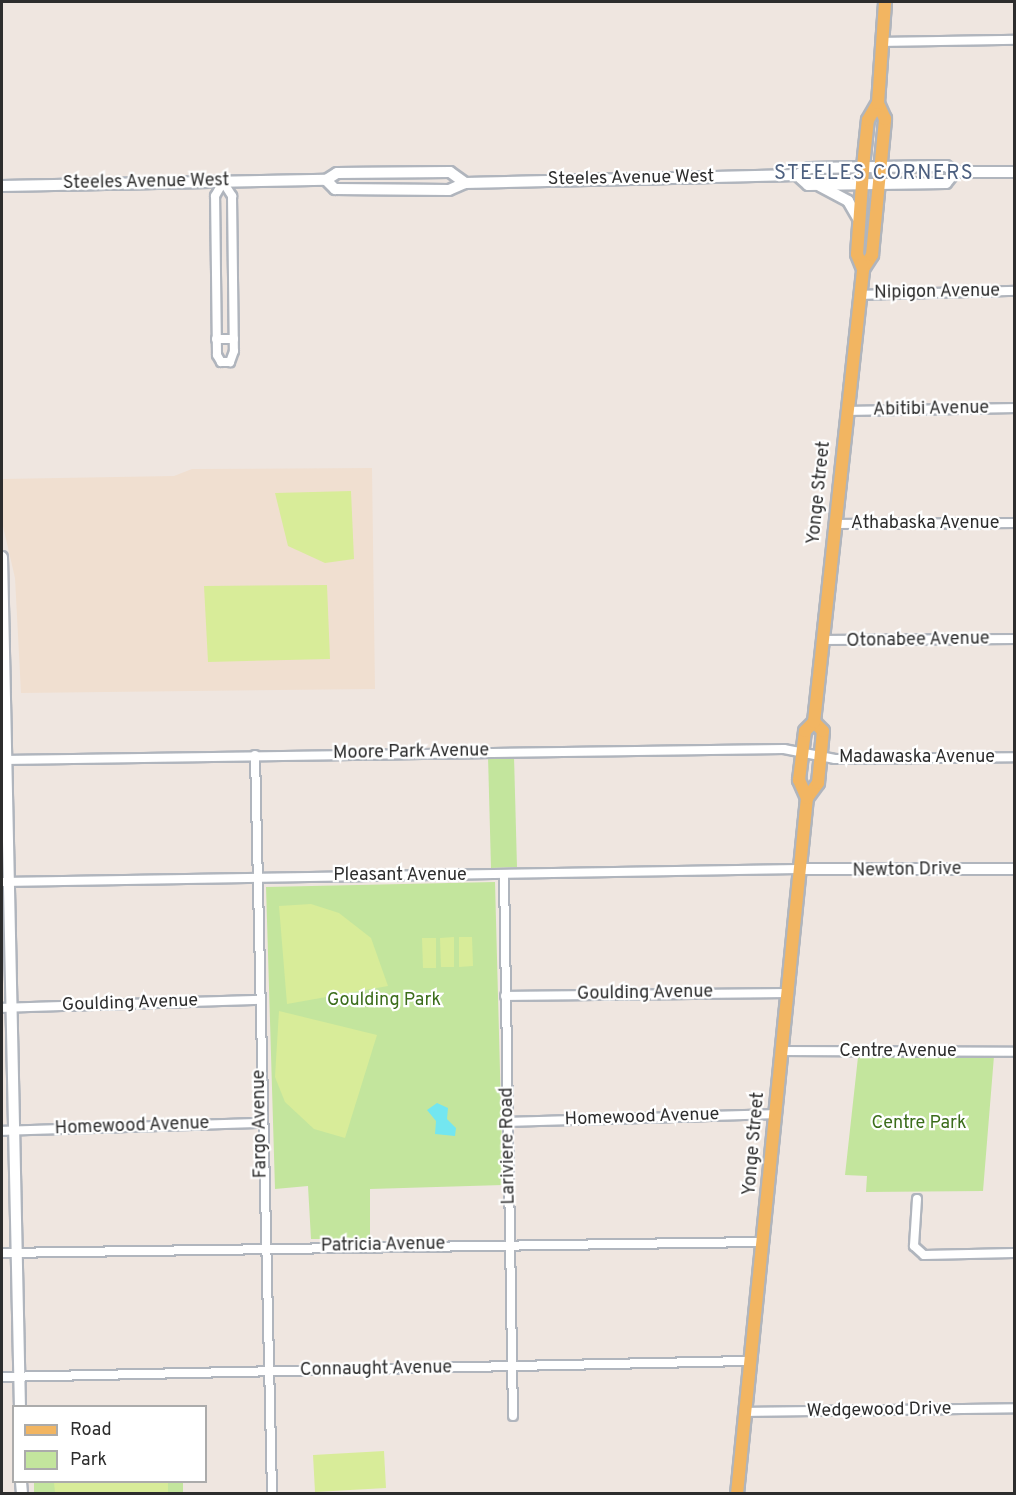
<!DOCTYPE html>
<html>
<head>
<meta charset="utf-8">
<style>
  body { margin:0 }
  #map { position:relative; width:1016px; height:1495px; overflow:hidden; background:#efe6e0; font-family:Overpass,sans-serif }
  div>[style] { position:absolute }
  .education>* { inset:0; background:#f0dfd0 }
  .green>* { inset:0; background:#c3e59d }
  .pitch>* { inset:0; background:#d8ec99 }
  .water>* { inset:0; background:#73e6f0 }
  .roads { filter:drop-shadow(2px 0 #b0b5bd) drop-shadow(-2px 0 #b0b5bd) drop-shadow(0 2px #b0b5bd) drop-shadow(0 -2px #b0b5bd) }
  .street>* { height:8px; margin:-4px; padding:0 4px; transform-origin:4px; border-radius:4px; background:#fff }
  .secondary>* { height:10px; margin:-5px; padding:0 5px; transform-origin:5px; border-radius:5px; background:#fff }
  .primary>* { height:12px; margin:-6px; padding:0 6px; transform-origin:6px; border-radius:6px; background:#f2b561 }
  span { translate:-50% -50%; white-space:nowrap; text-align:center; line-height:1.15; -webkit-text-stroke:4.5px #fff; paint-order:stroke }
  .street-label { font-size:18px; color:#2d2d2d }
  .park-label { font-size:18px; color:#3b6d1b }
  .neighbourhood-label { font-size:20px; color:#4c5f7f; letter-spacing:1.5px }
  .frame { position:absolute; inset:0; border:3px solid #2d2d2d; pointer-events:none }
  .legend { position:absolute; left:12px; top:1405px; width:195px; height:78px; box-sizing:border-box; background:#fff; border:2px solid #ababab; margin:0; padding:8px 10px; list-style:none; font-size:18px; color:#2d2d2d }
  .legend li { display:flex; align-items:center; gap:12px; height:30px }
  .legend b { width:30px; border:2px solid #ababab }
</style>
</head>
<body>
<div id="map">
  <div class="education">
    <i style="clip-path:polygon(372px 468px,375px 689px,21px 693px,15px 578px,2px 522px,2px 479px,174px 476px,192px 469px)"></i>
  </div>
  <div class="green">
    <i style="clip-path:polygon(488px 756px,514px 756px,517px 867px,491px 868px)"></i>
    <i style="clip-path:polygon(495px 882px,503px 1185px,370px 1189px,370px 1239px,311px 1239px,308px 1186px,275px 1189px,266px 887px)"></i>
    <i style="clip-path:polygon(994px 1056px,983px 1191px,866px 1192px,867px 1176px,845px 1175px,858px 1057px)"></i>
    <i style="clip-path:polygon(34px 1482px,183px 1482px,183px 1493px,34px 1493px)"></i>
  </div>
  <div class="pitch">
    <i style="clip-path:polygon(351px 491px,354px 559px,325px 563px,288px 546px,275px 493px)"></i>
    <i style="clip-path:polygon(327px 585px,330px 659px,208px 662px,204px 586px)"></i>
    <i style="clip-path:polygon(311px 904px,339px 913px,371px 938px,388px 986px,287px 1004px,279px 906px)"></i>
    <i style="clip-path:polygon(454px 937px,454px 967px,441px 967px,440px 938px)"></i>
    <i style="clip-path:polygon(459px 937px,472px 937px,473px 966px,459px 967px)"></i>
    <i style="clip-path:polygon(422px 938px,436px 938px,436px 968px,423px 968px)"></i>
    <i style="clip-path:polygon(279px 1011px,377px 1035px,345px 1138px,314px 1129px,285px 1102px,275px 1077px)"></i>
    <i style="clip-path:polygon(384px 1451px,386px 1488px,315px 1492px,313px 1455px)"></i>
    <i style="clip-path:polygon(54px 1482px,168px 1482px,168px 1493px,55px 1493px)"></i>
  </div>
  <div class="water">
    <i style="clip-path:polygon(437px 1103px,448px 1108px,447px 1119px,456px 1128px,455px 1136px,435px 1134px,436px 1121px,427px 1110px)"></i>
  </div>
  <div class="roads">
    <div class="street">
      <i style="left:882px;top:42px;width:132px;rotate:-0.9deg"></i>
      <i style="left:223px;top:182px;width:17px;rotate:57deg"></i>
      <i style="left:232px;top:196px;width:155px;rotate:89.3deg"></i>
      <i style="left:234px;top:351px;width:12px;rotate:110deg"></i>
      <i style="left:230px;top:362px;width:9px;rotate:180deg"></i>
      <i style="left:221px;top:362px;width:8px;rotate:-120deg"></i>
      <i style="left:217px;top:355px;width:159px;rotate:-90.7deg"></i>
      <i style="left:215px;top:196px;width:16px;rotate:-60deg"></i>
      <i style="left:860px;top:295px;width:154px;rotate:-1.5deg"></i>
      <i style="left:216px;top:339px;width:18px"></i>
      <i style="left:848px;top:411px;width:166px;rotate:-1deg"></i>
      <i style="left:835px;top:524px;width:179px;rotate:-0.3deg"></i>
      <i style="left:822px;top:640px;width:192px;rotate:-0.3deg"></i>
      <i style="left:255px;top:755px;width:739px;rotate:88.68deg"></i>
      <i style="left:3px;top:760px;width:781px;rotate:-0.81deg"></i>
      <i style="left:784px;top:749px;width:52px;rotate:11.1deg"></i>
      <i style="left:835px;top:759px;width:179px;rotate:-0.6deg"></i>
      <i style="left:504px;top:875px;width:541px;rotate:89.05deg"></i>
      <i style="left:2px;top:882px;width:797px;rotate:-0.93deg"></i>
      <i style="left:505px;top:996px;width:280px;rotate:-0.6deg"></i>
      <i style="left:2px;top:1008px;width:256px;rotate:-1.8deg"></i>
      <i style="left:781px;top:1051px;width:233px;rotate:0.2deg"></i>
      <i style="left:509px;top:1122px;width:266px;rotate:-1.7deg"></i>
      <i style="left:2px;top:1131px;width:259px;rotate:-1.8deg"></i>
      <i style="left:917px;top:1199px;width:47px;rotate:93.7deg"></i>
      <i style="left:914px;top:1246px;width:13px;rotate:42deg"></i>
      <i style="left:924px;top:1255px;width:90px;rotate:-1.3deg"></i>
      <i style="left:2px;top:1253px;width:762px;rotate:-0.83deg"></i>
      <i style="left:2px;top:1377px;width:748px;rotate:-1.23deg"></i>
      <i style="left:744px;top:1412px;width:270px;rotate:-0.8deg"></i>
    </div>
    <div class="secondary">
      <i style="left:797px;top:175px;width:15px;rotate:42deg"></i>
      <i style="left:808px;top:185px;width:138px;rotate:-0.8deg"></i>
      <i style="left:946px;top:183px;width:14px;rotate:-51deg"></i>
      <i style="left:326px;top:180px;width:13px;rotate:45deg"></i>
      <i style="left:335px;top:189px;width:114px;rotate:0.5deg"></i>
      <i style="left:449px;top:190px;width:17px;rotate:-24deg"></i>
      <i style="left:465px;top:183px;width:332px;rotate:-1.4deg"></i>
      <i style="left:797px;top:175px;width:14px;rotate:-30deg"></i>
      <i style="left:809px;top:168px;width:137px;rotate:-0.8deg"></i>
      <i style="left:946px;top:166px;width:11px;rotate:34deg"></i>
      <i style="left:955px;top:172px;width:59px"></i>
      <i style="left:2px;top:186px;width:324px;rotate:-1.1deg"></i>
      <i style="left:326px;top:180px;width:13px;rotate:-32deg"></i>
      <i style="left:337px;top:173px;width:113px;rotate:-0.5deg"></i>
      <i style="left:450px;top:172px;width:19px;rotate:36deg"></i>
      <i style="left:820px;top:186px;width:32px;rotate:28deg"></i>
      <i style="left:848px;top:201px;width:24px;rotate:60deg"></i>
      <i style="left:2px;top:557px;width:849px;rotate:88.79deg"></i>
      <i style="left:799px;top:869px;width:215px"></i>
      <i style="left:21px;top:1482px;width:12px;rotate:85deg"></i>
    </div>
    <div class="primary">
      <i style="left:863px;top:269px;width:17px;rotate:-57deg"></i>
      <i style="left:872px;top:255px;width:137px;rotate:-84.5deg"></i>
      <i style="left:885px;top:119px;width:17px;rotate:-114deg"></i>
      <i style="left:807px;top:798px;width:19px;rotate:-54deg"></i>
      <i style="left:818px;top:783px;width:52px;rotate:-84.5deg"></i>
      <i style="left:823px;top:731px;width:13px;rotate:-135deg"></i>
      <i style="left:737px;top:1494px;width:700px;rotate:-84.26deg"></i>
      <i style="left:807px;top:798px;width:20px;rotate:-114deg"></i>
      <i style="left:799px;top:780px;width:49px;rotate:-83deg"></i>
      <i style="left:805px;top:731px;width:13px;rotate:-45deg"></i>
      <i style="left:814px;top:722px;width:456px;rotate:-83.8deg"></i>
      <i style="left:863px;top:269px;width:16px;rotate:-112deg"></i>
      <i style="left:857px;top:254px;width:97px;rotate:-85.9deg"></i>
      <i style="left:864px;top:157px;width:37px;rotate:-84deg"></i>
      <i style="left:868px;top:120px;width:20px;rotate:-60deg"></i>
      <i style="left:878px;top:103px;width:101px;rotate:-86deg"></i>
    </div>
  </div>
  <div class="street-label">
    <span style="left:631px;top:179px;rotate:-1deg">Steeles Avenue West</span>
    <span style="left:146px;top:183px;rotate:-1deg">Steeles Avenue West</span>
    <span style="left:937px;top:293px;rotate:-1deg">Nipigon Avenue</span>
    <span style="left:931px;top:410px;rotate:-1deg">Abitibi Avenue</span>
    <span style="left:820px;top:493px;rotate:-84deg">Yonge Street</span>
    <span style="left:925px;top:524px">Athabaska Avenue</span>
    <span style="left:918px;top:641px;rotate:-1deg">Otonabee Avenue</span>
    <span style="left:411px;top:753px;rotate:-1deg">Moore Park Avenue</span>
    <span style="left:917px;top:758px">Madawaska Avenue</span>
    <span style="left:907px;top:871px;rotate:-1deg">Newton Drive</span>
    <span style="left:400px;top:876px">Pleasant Avenue</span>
    <span style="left:645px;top:994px;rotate:-1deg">Goulding Avenue</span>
    <span style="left:130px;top:1004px;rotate:-2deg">Goulding Avenue</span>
    <span style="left:898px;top:1052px">Centre Avenue</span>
    <span style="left:642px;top:1118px;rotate:-2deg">Homewood Avenue</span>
    <span style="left:261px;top:1124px;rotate:-91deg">Fargo Avenue</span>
    <span style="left:132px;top:1127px;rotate:-2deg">Homewood Avenue</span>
    <span style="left:755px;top:1144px;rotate:-85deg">Yonge Street</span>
    <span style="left:509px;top:1146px;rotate:-91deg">Lariviere Road</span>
    <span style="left:383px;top:1246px;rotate:-1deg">Patricia Avenue</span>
    <span style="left:376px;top:1370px;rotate:-1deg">Connaught Avenue</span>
    <span style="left:879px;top:1411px;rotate:-1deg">Wedgewood Drive</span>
  </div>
  <div class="park-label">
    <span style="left:384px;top:1001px">Goulding Park</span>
    <span style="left:919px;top:1124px">Centre Park</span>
  </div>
  <div class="neighbourhood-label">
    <span style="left:874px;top:174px">STEELES CORNERS</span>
  </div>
  <div class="frame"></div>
  <ul class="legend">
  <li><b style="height:8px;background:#f2b561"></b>Road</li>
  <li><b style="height:16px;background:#c3e59d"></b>Park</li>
  </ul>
</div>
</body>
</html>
